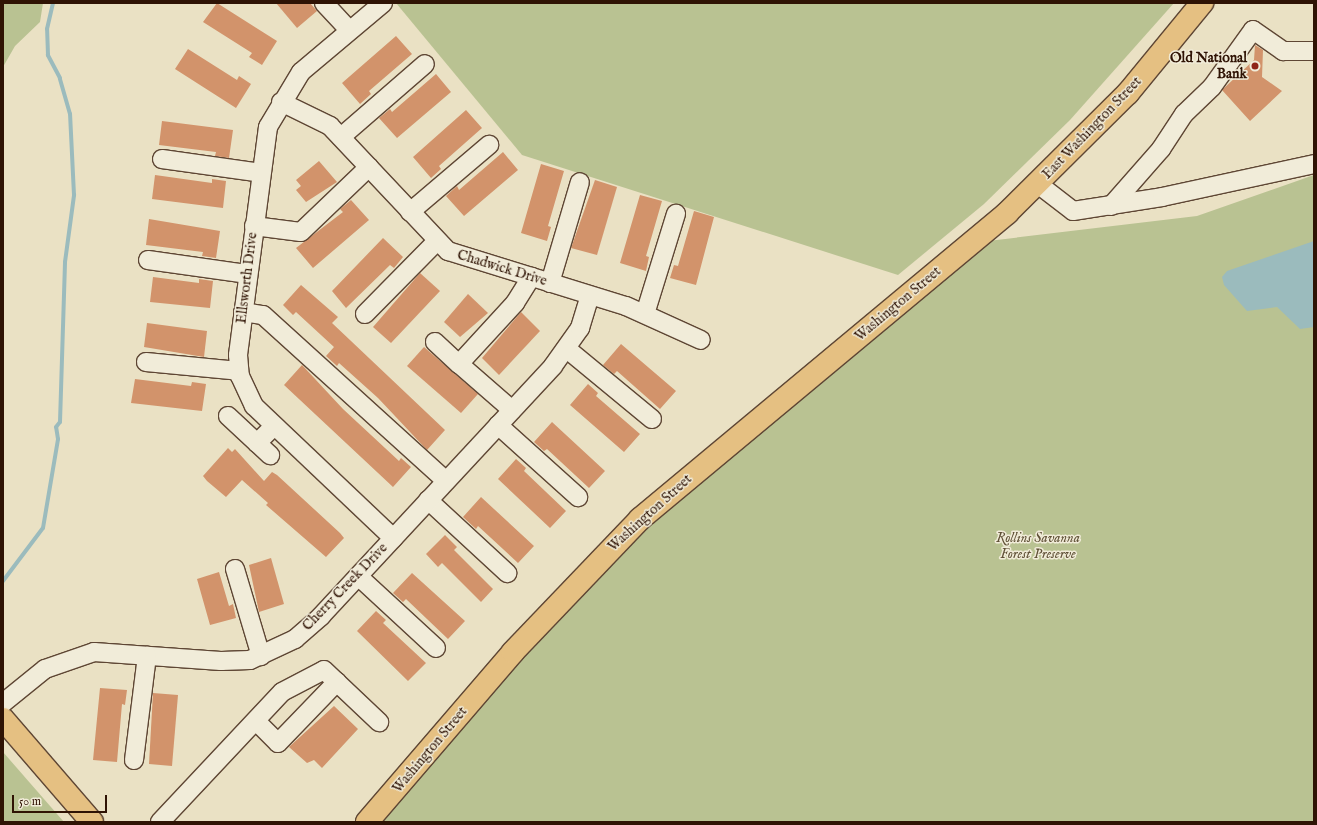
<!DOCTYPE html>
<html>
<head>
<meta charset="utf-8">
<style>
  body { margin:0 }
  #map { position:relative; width:1317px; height:825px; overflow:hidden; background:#eae1c4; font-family:"IM FELL English",serif }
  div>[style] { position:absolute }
  .green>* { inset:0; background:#b9c292 }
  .water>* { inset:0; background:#9bbbbd }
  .stream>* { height:4px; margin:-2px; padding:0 2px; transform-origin:2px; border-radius:2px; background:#9bbbbd }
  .building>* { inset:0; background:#d2936b }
  .roads { filter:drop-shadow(1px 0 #5e4634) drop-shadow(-1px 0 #5e4634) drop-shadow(0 1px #5e4634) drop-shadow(0 -1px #5e4634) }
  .minor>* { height:18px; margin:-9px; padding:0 9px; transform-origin:9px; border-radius:9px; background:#f1ecd9 }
  .major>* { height:22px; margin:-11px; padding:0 11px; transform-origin:11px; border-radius:11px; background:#e5c082 }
  .dots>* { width:11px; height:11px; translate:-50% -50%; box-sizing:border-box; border:2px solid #f1ecd9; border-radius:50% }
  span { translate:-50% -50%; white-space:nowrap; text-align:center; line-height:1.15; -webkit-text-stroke:3px #f1ecd9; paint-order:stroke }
  .poi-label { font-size:14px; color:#2f1304; font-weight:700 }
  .right { translate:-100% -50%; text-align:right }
  .street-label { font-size:14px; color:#2f1304 }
  .park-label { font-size:14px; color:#5f5036; font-style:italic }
  .frame { position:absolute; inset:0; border:4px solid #2f1304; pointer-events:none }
  .scale { position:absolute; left:12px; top:795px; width:95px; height:18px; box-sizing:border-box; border:2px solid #2f1304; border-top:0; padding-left:5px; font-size:12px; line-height:14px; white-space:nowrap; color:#2f1304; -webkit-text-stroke:3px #f1ecd9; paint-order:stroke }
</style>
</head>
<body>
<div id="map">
  <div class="green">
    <i style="clip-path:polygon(3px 3px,43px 3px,40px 22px,15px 46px,3px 67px)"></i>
    <i style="clip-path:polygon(396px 3px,1174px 3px,1070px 120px,984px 204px,898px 275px,522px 155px)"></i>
    <i style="clip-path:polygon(1314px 175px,1314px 822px,367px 822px,562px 597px,971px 243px,1197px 216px)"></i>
    <i style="clip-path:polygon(3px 752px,64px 822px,3px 822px)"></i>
  </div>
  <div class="water">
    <i style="clip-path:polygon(1314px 241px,1314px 327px,1300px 329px,1277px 307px,1247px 311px,1224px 285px,1222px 277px,1227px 271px)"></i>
  </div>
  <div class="stream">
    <i style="left:3px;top:581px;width:66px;rotate:-53deg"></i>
    <i style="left:43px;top:528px;width:90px;rotate:-80.4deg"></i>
    <i style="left:58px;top:439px;width:12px;rotate:-99deg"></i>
    <i style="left:56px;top:427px;width:6px;rotate:-51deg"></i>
    <i style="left:60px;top:422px;width:160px;rotate:-88.2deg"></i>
    <i style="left:65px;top:262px;width:68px;rotate:-82.3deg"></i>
    <i style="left:74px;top:195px;width:81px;rotate:-92.8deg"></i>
    <i style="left:70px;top:114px;width:37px;rotate:-106deg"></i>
    <i style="left:60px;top:78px;width:26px;rotate:-118deg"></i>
    <i style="left:48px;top:55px;width:26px;rotate:-92deg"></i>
    <i style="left:47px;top:29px;width:27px;rotate:-77deg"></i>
  </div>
  <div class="building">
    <i style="clip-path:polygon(217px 3px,277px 41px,262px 65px,249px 57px,252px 53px,203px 22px)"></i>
    <i style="clip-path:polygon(276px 3px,310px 3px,317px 11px,297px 28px)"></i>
    <i style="clip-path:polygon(396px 36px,412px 54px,369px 91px,371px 94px,360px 104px,342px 83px)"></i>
    <i style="clip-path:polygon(1255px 45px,1263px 50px,1262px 77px,1282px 91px,1250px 121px,1222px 90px,1254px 60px)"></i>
    <i style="clip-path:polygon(188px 49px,237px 80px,239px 76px,251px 84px,236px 108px,175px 69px)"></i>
    <i style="clip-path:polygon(436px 74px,451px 92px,397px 138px,379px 118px,390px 109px,392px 112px)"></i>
    <i style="clip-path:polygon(466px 110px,482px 128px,439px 166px,441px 169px,431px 178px,413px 157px)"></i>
    <i style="clip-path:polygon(162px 121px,233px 130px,229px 158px,215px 156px,216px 152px,159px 145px)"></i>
    <i style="clip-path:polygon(503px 152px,518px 170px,464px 216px,446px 196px,457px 186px,459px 190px)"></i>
    <i style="clip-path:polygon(319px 161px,337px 182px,306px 202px,296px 190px,301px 186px,296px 180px)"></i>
    <i style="clip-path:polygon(541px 164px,564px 171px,548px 226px,551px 227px,547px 241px,521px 233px)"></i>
    <i style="clip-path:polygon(155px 175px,212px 183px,212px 179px,226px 181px,223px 208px,152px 199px)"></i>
    <i style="clip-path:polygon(595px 180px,617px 187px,597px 255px,571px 248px)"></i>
    <i style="clip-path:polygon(640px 195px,662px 201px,646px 256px,649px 257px,646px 271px,620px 263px)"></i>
    <i style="clip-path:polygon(351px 200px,369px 220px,313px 268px,296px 248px,343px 212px,340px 209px)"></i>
    <i style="clip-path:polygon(694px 211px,714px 217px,696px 285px,670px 278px,674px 265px,678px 266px)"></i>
    <i style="clip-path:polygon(149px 219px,220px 231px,216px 258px,202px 256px,203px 252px,146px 245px)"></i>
    <i style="clip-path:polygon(383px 238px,403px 257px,394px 268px,390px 265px,346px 308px,332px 291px)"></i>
    <i style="clip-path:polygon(420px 273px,440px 291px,391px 343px,373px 327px)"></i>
    <i style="clip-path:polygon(153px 277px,199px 283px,199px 279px,213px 281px,210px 308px,150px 302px)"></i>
    <i style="clip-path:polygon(301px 285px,338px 317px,332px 323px,445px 430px,427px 450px,378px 398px,339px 363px,337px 366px,326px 356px,334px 347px,296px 312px,293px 315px,283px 305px)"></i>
    <i style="clip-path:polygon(468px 294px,488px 313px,460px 337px,444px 322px)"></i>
    <i style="clip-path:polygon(521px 312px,540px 331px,499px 375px,482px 358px)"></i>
    <i style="clip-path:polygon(147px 323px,207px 331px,204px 357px,144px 347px)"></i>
    <i style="clip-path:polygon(621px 344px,676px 391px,660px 409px,617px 371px,614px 374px,603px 365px)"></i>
    <i style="clip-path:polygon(424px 347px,478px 394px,461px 413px,407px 366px)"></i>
    <i style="clip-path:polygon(302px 365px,343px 409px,399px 461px,401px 458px,411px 467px,393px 487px,284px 385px)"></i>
    <i style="clip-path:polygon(135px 379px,191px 386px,192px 382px,206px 384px,202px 411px,131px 403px)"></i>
    <i style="clip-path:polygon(588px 384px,598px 393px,596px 396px,640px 434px,624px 452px,570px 405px)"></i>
    <i style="clip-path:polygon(552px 422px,605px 471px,589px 488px,547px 449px,544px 451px,534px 442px)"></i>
    <i style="clip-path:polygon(228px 448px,232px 452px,235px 449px,264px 481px,272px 472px,277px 475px,340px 533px,344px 538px,326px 557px,266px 505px,268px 503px,242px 480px,226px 497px,207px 481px,203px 476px)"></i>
    <i style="clip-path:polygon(516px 459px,526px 468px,524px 471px,566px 511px,550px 528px,498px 479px)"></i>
    <i style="clip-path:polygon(481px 497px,534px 546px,518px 563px,478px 526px,476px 529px,463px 517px)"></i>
    <i style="clip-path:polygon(445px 535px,457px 547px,454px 550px,493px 589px,481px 602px,442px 563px,438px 567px,426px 554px)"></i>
    <i style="clip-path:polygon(271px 558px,284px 604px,259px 612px,249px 565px)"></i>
    <i style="clip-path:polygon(219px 572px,229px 606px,233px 604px,236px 618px,210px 625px,197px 579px)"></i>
    <i style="clip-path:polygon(412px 573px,465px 621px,448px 639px,406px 599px,403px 602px,393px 593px)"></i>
    <i style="clip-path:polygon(376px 611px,386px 620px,383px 623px,426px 663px,408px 681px,357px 631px)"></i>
    <i style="clip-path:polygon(100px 688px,127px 690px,125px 705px,122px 704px,117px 762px,93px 760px)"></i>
    <i style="clip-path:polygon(153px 693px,178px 695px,172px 766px,149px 764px)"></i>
    <i style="clip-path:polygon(334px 706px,358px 729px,322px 768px,314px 760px,307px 763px,289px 747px)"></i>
  </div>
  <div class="roads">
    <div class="minor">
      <i style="left:324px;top:3px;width:37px;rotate:47deg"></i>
      <i style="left:383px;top:3px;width:107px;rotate:139.9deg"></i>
      <i style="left:301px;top:72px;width:64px;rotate:121deg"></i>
      <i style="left:268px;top:127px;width:230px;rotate:97.5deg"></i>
      <i style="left:238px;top:355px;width:21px;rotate:85deg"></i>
      <i style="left:240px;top:376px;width:33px;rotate:65deg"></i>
      <i style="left:254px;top:406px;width:192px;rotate:43.5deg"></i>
      <i style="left:281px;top:102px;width:55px;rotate:26.1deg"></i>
      <i style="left:330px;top:126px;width:172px;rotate:46.7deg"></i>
      <i style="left:448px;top:251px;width:186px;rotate:17.2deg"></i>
      <i style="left:626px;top:306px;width:82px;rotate:24.4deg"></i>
      <i style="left:341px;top:137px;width:111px;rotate:-41deg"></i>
      <i style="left:162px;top:159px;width:100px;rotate:8deg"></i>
      <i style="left:1038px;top:184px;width:44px;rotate:37.6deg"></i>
      <i style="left:1073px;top:211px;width:90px;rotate:-8.9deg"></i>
      <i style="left:1162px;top:197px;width:156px;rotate:-12.2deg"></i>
      <i style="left:1111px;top:206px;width:76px;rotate:-48.7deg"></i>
      <i style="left:1161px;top:149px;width:42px;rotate:-56.7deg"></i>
      <i style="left:1184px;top:114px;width:39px;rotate:-44deg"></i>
      <i style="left:1212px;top:87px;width:70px;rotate:-54.3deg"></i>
      <i style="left:1253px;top:30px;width:37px;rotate:35deg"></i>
      <i style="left:1283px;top:51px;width:31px"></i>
      <i style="left:410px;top:212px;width:104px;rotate:-40.3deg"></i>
      <i style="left:254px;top:226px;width:47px;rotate:7.3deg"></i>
      <i style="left:301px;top:232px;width:94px;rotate:-43.7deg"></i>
      <i style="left:148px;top:260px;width:101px;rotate:8deg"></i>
      <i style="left:550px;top:283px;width:105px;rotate:-73.5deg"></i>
      <i style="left:243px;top:312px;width:20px;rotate:9deg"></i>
      <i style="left:263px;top:315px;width:247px;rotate:42.2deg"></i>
      <i style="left:365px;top:314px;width:101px;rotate:-45.4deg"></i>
      <i style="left:645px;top:314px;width:105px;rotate:-72.8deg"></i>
      <i style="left:435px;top:342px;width:33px;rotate:43deg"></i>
      <i style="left:567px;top:349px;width:110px;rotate:39.5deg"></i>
      <i style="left:146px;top:362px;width:93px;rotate:5.5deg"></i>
      <i style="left:512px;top:410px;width:70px;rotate:-139deg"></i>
      <i style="left:459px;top:364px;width:83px;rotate:-47.4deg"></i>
      <i style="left:515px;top:303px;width:31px;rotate:-58deg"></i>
      <i style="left:228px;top:416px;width:40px;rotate:43deg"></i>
      <i style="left:257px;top:443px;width:24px;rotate:-45deg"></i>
      <i style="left:498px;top:425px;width:108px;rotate:42deg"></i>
      <i style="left:257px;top:443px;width:18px;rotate:43deg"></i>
      <i style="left:428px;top:500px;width:108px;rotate:42.7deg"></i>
      <i style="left:235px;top:569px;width:91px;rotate:73.4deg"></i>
      <i style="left:358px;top:576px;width:106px;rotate:42.7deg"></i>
      <i style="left:3px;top:703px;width:54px;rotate:-39deg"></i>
      <i style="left:45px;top:669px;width:52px;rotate:-19.1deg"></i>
      <i style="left:94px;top:652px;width:127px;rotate:4.1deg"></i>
      <i style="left:221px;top:661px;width:29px;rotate:-2deg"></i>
      <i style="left:250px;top:660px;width:50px;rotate:-25deg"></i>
      <i style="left:295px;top:639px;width:35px;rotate:-41deg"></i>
      <i style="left:321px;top:616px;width:341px;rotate:-47.1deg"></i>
      <i style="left:553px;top:366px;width:47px;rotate:-54.6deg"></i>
      <i style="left:580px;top:328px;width:34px;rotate:-73deg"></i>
      <i style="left:256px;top:721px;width:31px;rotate:45deg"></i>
      <i style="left:278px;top:743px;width:85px;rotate:-46deg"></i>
      <i style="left:134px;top:760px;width:105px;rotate:-82.9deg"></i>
      <i style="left:160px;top:822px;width:178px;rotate:-46.8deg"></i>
      <i style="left:282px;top:692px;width:47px;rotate:-27.6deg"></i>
      <i style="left:324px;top:670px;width:76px;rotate:43.4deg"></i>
    </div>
    <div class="major">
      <i style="left:3px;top:719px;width:136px;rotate:49.2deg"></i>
      <i style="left:367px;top:822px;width:224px;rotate:-49.3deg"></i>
      <i style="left:513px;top:652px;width:184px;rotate:-46.3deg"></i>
      <i style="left:640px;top:519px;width:478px;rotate:-39.8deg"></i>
      <i style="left:1007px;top:213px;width:170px;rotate:-44.8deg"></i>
      <i style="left:1128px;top:93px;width:117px;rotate:-50.6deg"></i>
    </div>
  </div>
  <div class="dots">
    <i style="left:1255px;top:66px;background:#8f2418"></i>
  </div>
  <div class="poi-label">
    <span class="right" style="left:1247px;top:66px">Old National<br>Bank</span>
  </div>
  <div class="street-label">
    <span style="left:1092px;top:128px;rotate:-46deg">East Washington Street</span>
    <span style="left:502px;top:268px;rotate:17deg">Chadwick Drive</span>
    <span style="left:247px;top:278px;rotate:-83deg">Ellsworth Drive</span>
    <span style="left:898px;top:304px;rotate:-40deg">Washington Street</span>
    <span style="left:650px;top:513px;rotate:-42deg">Washington Street</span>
    <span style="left:345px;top:587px;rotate:-46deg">Cherry Creek Drive</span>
    <span style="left:430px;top:750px;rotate:-50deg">Washington Street</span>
  </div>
  <div class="park-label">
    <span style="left:1038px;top:546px">Rollins Savanna<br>Forest Preserve</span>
  </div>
  <div class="frame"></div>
  <div class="scale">50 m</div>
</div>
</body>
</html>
